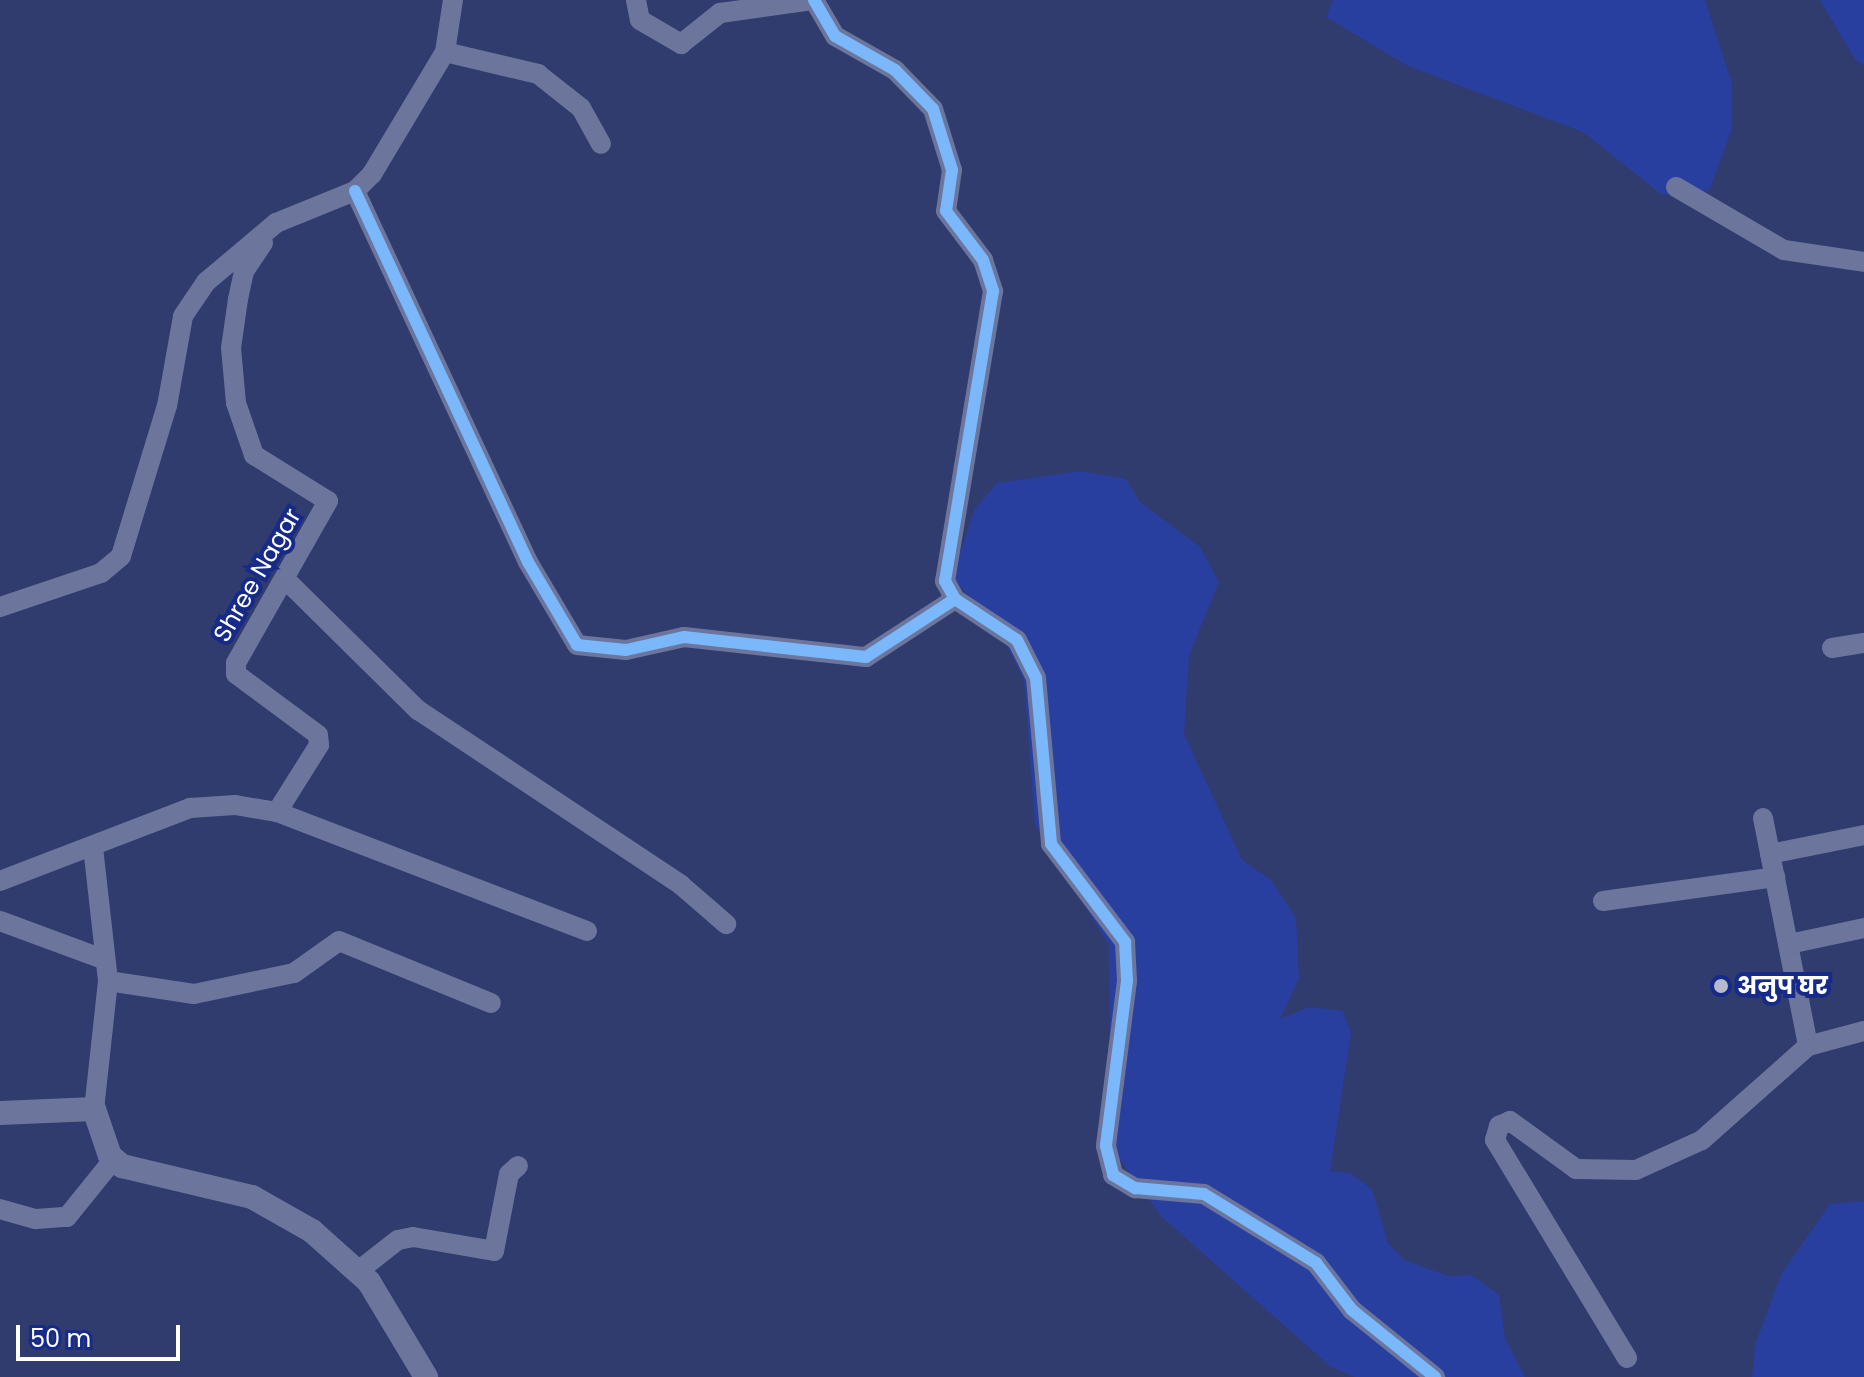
<!DOCTYPE html>
<html>
<head>
<meta charset="utf-8">
<style>
  body { margin:0 }
  #map { position:relative; width:1864px; height:1377px; overflow:hidden; background:#303b6e; font-family:Poppins,"Noto Sans Devanagari",sans-serif }
  div>[style] { position:absolute }
  .green>* { inset:0; background:#283fa0 }
  .minor>* { height:20px; margin:-10px; padding:0 10px; transform-origin:10px; border-radius:10px; background:#6c759c }
  .tertiary>* { height:24px; margin:-12px; padding:0 12px; transform-origin:12px; border-radius:12px; background:#6c759c }
  .cycleway>* { height:12px; margin:-6px; padding:0 6px; transform-origin:6px; border-radius:6px; background:#7ab7fb }
  .dots>* { width:22px; height:22px; translate:-50% -50%; box-sizing:border-box; border:4px solid #152a89; border-radius:50% }
  span { translate:-50% -50%; white-space:nowrap; text-align:center; line-height:1.15; -webkit-text-stroke:8px #152a89; paint-order:stroke }
  .street-label { font-size:24px; color:#fff }
  .poi-label { font-size:24px; color:#fff; font-weight:700 }
  .left { translate:0 -50%; text-align:left }
  .scale { position:absolute; left:16px; top:1325px; width:164px; height:36px; box-sizing:border-box; border:4px solid #fff; border-top:0; padding-left:10px; font-size:24px; line-height:28px; white-space:nowrap; color:#fff; -webkit-text-stroke:6px #152a89; paint-order:stroke }
</style>
</head>
<body>
<div id="map">
  <div class="green">
    <i style="clip-path:polygon(1333px 0,1705px 0,1732px 84px,1732px 128px,1709px 191px,1662px 195px,1583px 132px,1408px 66px,1326px 17px)"></i>
    <i style="clip-path:polygon(1820px 0,1864px 0,1864px 66px,1854px 58px)"></i>
    <i style="clip-path:polygon(1081px 471px,1126px 479px,1140px 502px,1200px 547px,1219px 582px,1189px 655px,1184px 734px,1242px 860px,1271px 880px,1296px 918px,1299px 979px,1280px 1019px,1309px 1007px,1343px 1011px,1351px 1033px,1330px 1171px,1350px 1173px,1372px 1189px,1388px 1243px,1404px 1260px,1448px 1276px,1471px 1275px,1499px 1295px,1505px 1338px,1525px 1377px,1355px 1377px,1331px 1367px,1162px 1217px,1118px 1157px,1111px 1139px,1109px 945px,1035px 825px,1024px 680px,996px 624px,952px 578px,974px 510px,997px 483px)"></i>
    <i style="clip-path:polygon(1864px 1201px,1864px 1377px,1752px 1377px,1755px 1345px,1781px 1274px,1830px 1204px)"></i>
  </div>
  <div class="minor">
    <i style="left:636px;top:0;width:20px;rotate:79deg"></i>
    <i style="left:640px;top:20px;width:48px;rotate:30.3deg"></i>
    <i style="left:681px;top:44px;width:50px;rotate:-38.5deg"></i>
    <i style="left:720px;top:13px;width:93px;rotate:-8deg"></i>
    <i style="left:814px;top:0;width:42px;rotate:59.7deg"></i>
    <i style="left:835px;top:36px;width:69px;rotate:29.5deg"></i>
    <i style="left:895px;top:70px;width:54px;rotate:45.7deg"></i>
    <i style="left:933px;top:109px;width:64px;rotate:72.7deg"></i>
    <i style="left:952px;top:170px;width:41px;rotate:98.3deg"></i>
    <i style="left:946px;top:211px;width:61px;rotate:52.9deg"></i>
    <i style="left:983px;top:260px;width:33px;rotate:72deg"></i>
    <i style="left:993px;top:291px;width:294px;rotate:99.4deg"></i>
    <i style="left:945px;top:581px;width:21px;rotate:61deg"></i>
    <i style="left:955px;top:599px;width:74px;rotate:33.5deg"></i>
    <i style="left:1017px;top:640px;width:42px;rotate:63.4deg"></i>
    <i style="left:1036px;top:678px;width:167px;rotate:84.8deg"></i>
    <i style="left:1051px;top:844px;width:123px;rotate:52.9deg"></i>
    <i style="left:1125px;top:942px;width:39px;rotate:87deg"></i>
    <i style="left:1127px;top:981px;width:166px;rotate:97.3deg"></i>
    <i style="left:1106px;top:1146px;width:30px;rotate:76deg"></i>
    <i style="left:1113px;top:1175px;width:26px;rotate:31deg"></i>
    <i style="left:1135px;top:1188px;width:69px;rotate:5deg"></i>
    <i style="left:1204px;top:1194px;width:132px;rotate:31.6deg"></i>
    <i style="left:1316px;top:1263px;width:59px;rotate:52.5deg"></i>
    <i style="left:1352px;top:1310px;width:107px;rotate:38.9deg"></i>
    <i style="left:445px;top:52px;width:96px;rotate:13.3deg"></i>
    <i style="left:538px;top:74px;width:55px;rotate:38.3deg"></i>
    <i style="left:581px;top:108px;width:41px;rotate:60.9deg"></i>
    <i style="left:1676px;top:187px;width:125px;rotate:30.3deg"></i>
    <i style="left:1784px;top:250px;width:81px;rotate:8.5deg"></i>
    <i style="left:355px;top:191px;width:409px;rotate:65deg"></i>
    <i style="left:528px;top:562px;width:96px;rotate:59.4deg"></i>
    <i style="left:577px;top:645px;width:49px;rotate:5.8deg"></i>
    <i style="left:626px;top:650px;width:59px;rotate:-12.6deg"></i>
    <i style="left:684px;top:637px;width:183px;rotate:6.3deg"></i>
    <i style="left:866px;top:657px;width:106px;rotate:-33.1deg"></i>
    <i style="left:263px;top:243px;width:34px;rotate:124deg"></i>
    <i style="left:244px;top:271px;width:29px;rotate:102deg"></i>
    <i style="left:238px;top:299px;width:49px;rotate:98.1deg"></i>
    <i style="left:231px;top:348px;width:55px;rotate:84.8deg"></i>
    <i style="left:236px;top:403px;width:55px;rotate:70.9deg"></i>
    <i style="left:254px;top:455px;width:87px;rotate:31.9deg"></i>
    <i style="left:328px;top:501px;width:186px;rotate:119.6deg"></i>
    <i style="left:236px;top:663px;width:11px;rotate:90deg"></i>
    <i style="left:236px;top:674px;width:102px;rotate:36.6deg"></i>
    <i style="left:318px;top:735px;width:10px;rotate:84deg"></i>
    <i style="left:319px;top:745px;width:79px;rotate:122.1deg"></i>
    <i style="left:285px;top:579px;width:187px;rotate:44.6deg"></i>
    <i style="left:418px;top:710px;width:316px;rotate:33.6deg"></i>
    <i style="left:681px;top:885px;width:60px;rotate:40.9deg"></i>
    <i style="left:0;top:607px;width:107px;rotate:-18.6deg"></i>
    <i style="left:101px;top:573px;width:26px;rotate:-40deg"></i>
    <i style="left:121px;top:556px;width:157px;rotate:-73deg"></i>
    <i style="left:167px;top:406px;width:91px;rotate:-79.9deg"></i>
    <i style="left:183px;top:316px;width:41px;rotate:-55.9deg"></i>
    <i style="left:206px;top:282px;width:92px;rotate:-40.1deg"></i>
    <i style="left:276px;top:223px;width:85px;rotate:-22.1deg"></i>
    <i style="left:355px;top:191px;width:24px;rotate:-45deg"></i>
    <i style="left:372px;top:174px;width:142px;rotate:-59.1deg"></i>
    <i style="left:445px;top:52px;width:53px;rotate:-81.3deg"></i>
    <i style="left:1832px;top:648px;width:32px;rotate:-9deg"></i>
    <i style="left:1763px;top:818px;width:232px;rotate:78.8deg"></i>
    <i style="left:93px;top:847px;width:135px;rotate:83.6deg"></i>
    <i style="left:108px;top:981px;width:129px;rotate:96.2deg"></i>
    <i style="left:1770px;top:854px;width:96px;rotate:-11.4deg"></i>
    <i style="left:0;top:881px;width:204px;rotate:-21deg"></i>
    <i style="left:190px;top:808px;width:45px;rotate:-3.8deg"></i>
    <i style="left:235px;top:805px;width:43px;rotate:9.5deg"></i>
    <i style="left:277px;top:812px;width:332px;rotate:21deg"></i>
    <i style="left:1603px;top:901px;width:174px;rotate:-7.9deg"></i>
    <i style="left:0;top:921px;width:110px;rotate:20.3deg"></i>
    <i style="left:1789px;top:944px;width:77px;rotate:-12deg"></i>
    <i style="left:108px;top:981px;width:87px;rotate:8.6deg"></i>
    <i style="left:194px;top:994px;width:102px;rotate:-11.9deg"></i>
    <i style="left:294px;top:973px;width:55px;rotate:-35.4deg"></i>
    <i style="left:339px;top:941px;width:164px;rotate:22.2deg"></i>
    <i style="left:0;top:1209px;width:37px;rotate:16deg"></i>
    <i style="left:36px;top:1219px;width:31px;rotate:-4deg"></i>
    <i style="left:67px;top:1217px;width:73px;rotate:-51.1deg"></i>
    <i style="left:357px;top:1272px;width:52px;rotate:-38deg"></i>
    <i style="left:398px;top:1240px;width:15px;rotate:-11deg"></i>
    <i style="left:413px;top:1237px;width:82px;rotate:9.8deg"></i>
    <i style="left:494px;top:1251px;width:78px;rotate:-79deg"></i>
    <i style="left:509px;top:1174px;width:12px;rotate:-42deg"></i>
    <i style="left:1627px;top:1358px;width:255px;rotate:-121.2deg"></i>
    <i style="left:1495px;top:1140px;width:15px;rotate:-74deg"></i>
    <i style="left:1499px;top:1126px;width:12px;rotate:-24deg"></i>
    <i style="left:1510px;top:1121px;width:82px;rotate:36deg"></i>
    <i style="left:1576px;top:1169px;width:60px;rotate:1deg"></i>
    <i style="left:1636px;top:1170px;width:72px;rotate:-24.4deg"></i>
    <i style="left:1702px;top:1140px;width:142px;rotate:-41.6deg"></i>
    <i style="left:1808px;top:1046px;width:58px;rotate:-15deg"></i>
  </div>
  <div class="tertiary">
    <i style="left:0;top:1113px;width:94px;rotate:-2.4deg"></i>
    <i style="left:94px;top:1109px;width:50px;rotate:71.2deg"></i>
    <i style="left:110px;top:1156px;width:16px;rotate:40deg"></i>
    <i style="left:122px;top:1166px;width:134px;rotate:13.4deg"></i>
    <i style="left:252px;top:1197px;width:69px;rotate:29.5deg"></i>
    <i style="left:312px;top:1231px;width:76px;rotate:41.8deg"></i>
    <i style="left:369px;top:1282px;width:111px;rotate:59deg"></i>
  </div>
  <div class="cycleway">
    <i style="left:814px;top:0;width:42px;rotate:59.7deg"></i>
    <i style="left:835px;top:36px;width:69px;rotate:29.5deg"></i>
    <i style="left:895px;top:70px;width:54px;rotate:45.7deg"></i>
    <i style="left:933px;top:109px;width:64px;rotate:72.7deg"></i>
    <i style="left:952px;top:170px;width:41px;rotate:98.3deg"></i>
    <i style="left:946px;top:211px;width:61px;rotate:52.9deg"></i>
    <i style="left:983px;top:260px;width:33px;rotate:72deg"></i>
    <i style="left:993px;top:291px;width:294px;rotate:99.4deg"></i>
    <i style="left:945px;top:581px;width:21px;rotate:61deg"></i>
    <i style="left:955px;top:599px;width:74px;rotate:33.5deg"></i>
    <i style="left:1017px;top:640px;width:42px;rotate:63.4deg"></i>
    <i style="left:1036px;top:678px;width:167px;rotate:84.8deg"></i>
    <i style="left:1051px;top:844px;width:123px;rotate:52.9deg"></i>
    <i style="left:1125px;top:942px;width:39px;rotate:87deg"></i>
    <i style="left:1127px;top:981px;width:166px;rotate:97.3deg"></i>
    <i style="left:1106px;top:1146px;width:30px;rotate:76deg"></i>
    <i style="left:1113px;top:1175px;width:26px;rotate:31deg"></i>
    <i style="left:1135px;top:1188px;width:69px;rotate:5deg"></i>
    <i style="left:1204px;top:1194px;width:132px;rotate:31.6deg"></i>
    <i style="left:1316px;top:1263px;width:59px;rotate:52.5deg"></i>
    <i style="left:1352px;top:1310px;width:107px;rotate:38.9deg"></i>
    <i style="left:355px;top:191px;width:409px;rotate:65deg"></i>
    <i style="left:528px;top:562px;width:96px;rotate:59.4deg"></i>
    <i style="left:577px;top:645px;width:49px;rotate:5.8deg"></i>
    <i style="left:626px;top:650px;width:59px;rotate:-12.6deg"></i>
    <i style="left:684px;top:637px;width:183px;rotate:6.3deg"></i>
    <i style="left:866px;top:657px;width:106px;rotate:-33.1deg"></i>
  </div>
  <div class="dots">
    <i style="left:1721px;top:986px;background:#b7bacc"></i>
  </div>
  <div class="street-label">
    <span style="left:257px;top:575px;rotate:-60deg">Shree Nagar</span>
  </div>
  <div class="poi-label">
    <span class="left" style="left:1737px;top:986px">अनुप घर</span>
  </div>
  <div class="scale">50 m</div>
</div>
</body>
</html>
